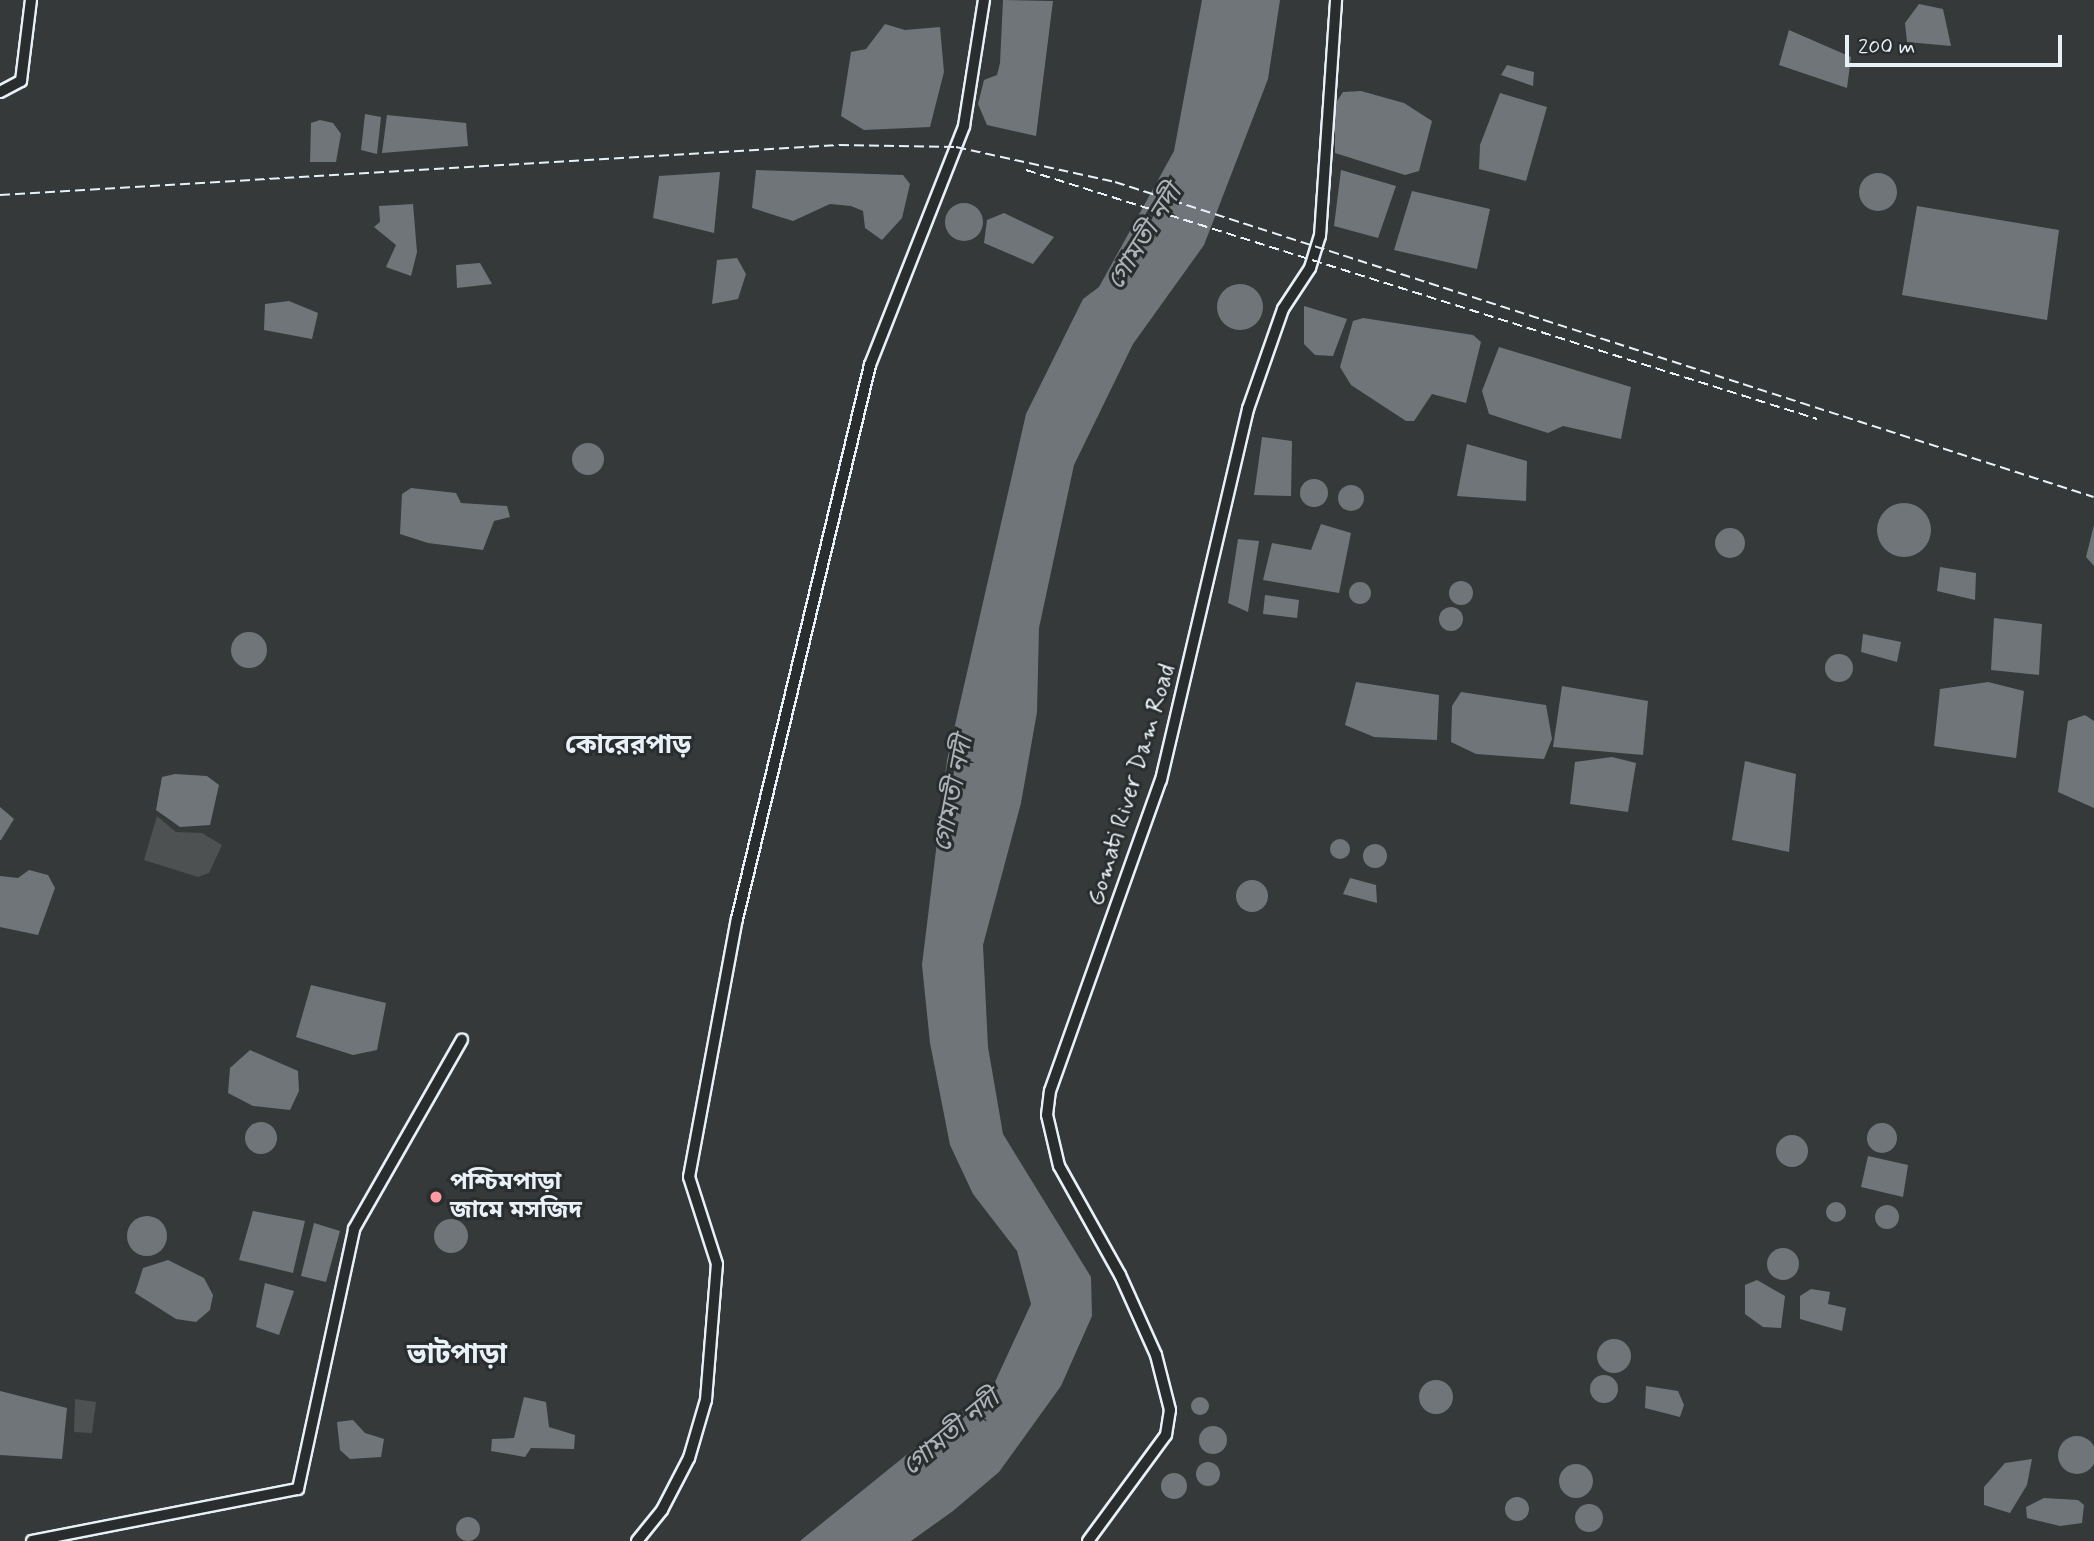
<!DOCTYPE html>
<html>
<head>
<meta charset="utf-8">
<style>
  body { margin:0 }
  #map { position:relative; width:2094px; height:1541px; overflow:hidden; background:#35393a; font-family:Mynerve,"Noto Sans Bengali",sans-serif }
  div>[style] { position:absolute }
  .green>* { inset:0; background:#4d5152 }
  .water>* { inset:0; background:#707579 }
  .round { border-radius:50% }
  .roads { filter:drop-shadow(2px 0 #e8f1f8) drop-shadow(-2px 0 #e8f1f8) drop-shadow(0 2px #e8f1f8) drop-shadow(0 -2px #e8f1f8) }
  .secondary>* { height:10px; margin:-5px; padding:0 5px; transform-origin:5px; border-radius:5px; background:#2a2d2e }
  .rail>* { height:2px; margin-top:-1px; transform-origin:0; background:repeating-linear-gradient(90deg,#e8f1f8 0 10px,transparent 0 15px) }
  .dots>* { width:19px; height:19px; translate:-50% -50%; box-sizing:border-box; border:4px solid #2a2d2e; border-radius:50% }
  span { translate:-50% -50%; white-space:nowrap; text-align:center; line-height:1.15; -webkit-text-stroke:6px #2a2d2e; paint-order:stroke }
  .street-label { font-size:24px; color:#e8f1f8 }
  .poi-label { font-size:24px; color:#e8f1f8; font-weight:700 }
  .left { translate:0 -50%; text-align:left }
  .water-label { font-size:26px; color:#acb3b8; font-style:italic }
  .neighbourhood-label { font-size:26px; color:#e8f1f8; font-weight:700 }
  .quarter-label { font-size:28px; color:#e8f1f8; font-weight:700 }
  .scale { position:absolute; left:1845px; top:35px; width:217px; height:32px; box-sizing:border-box; border:4px solid #e8f1f8; border-top:0; padding-left:9px; font-size:21px; line-height:24px; white-space:nowrap; color:#e8f1f8; -webkit-text-stroke:5px #2a2d2e; paint-order:stroke }
</style>
</head>
<body>
<div id="map">
  <div class="green">
    <i style="clip-path:polygon(157px 816px,176px 832px,202px 833px,222px 845px,209px 873px,198px 877px,144px 860px)"></i>
    <i style="clip-path:polygon(75px 1399px,96px 1402px,92px 1433px,74px 1432px)"></i>
  </div>
  <div class="water">
    <i style="clip-path:polygon(1003px 0,1053px 1px,1036px 136px,987px 125px,978px 104px,984px 80px,997px 75px,1000px 63px)"></i>
    <i style="clip-path:polygon(1202px 0,1280px 0,1268px 79px,1204px 245px,1133px 344px,1074px 465px,1039px 628px,1037px 712px,1021px 803px,983px 945px,988px 1047px,1003px 1134px,1091px 1277px,1092px 1316px,1061px 1386px,999px 1472px,953px 1511px,911px 1541px,800px 1541px,994px 1384px,1031px 1304px,1017px 1251px,973px 1194px,950px 1145px,930px 1043px,922px 965px,947px 760px,1026px 414px,1083px 299px,1099px 287px,1174px 151px)"></i>
    <i style="clip-path:polygon(1919px 4px,1943px 9px,1951px 46px,1907px 42px,1905px 23px)"></i>
    <i style="clip-path:polygon(885px 24px,905px 30px,940px 27px,944px 72px,930px 127px,864px 130px,841px 116px,851px 52px,866px 49px)"></i>
    <i style="clip-path:polygon(1789px 30px,1851px 57px,1847px 88px,1779px 65px)"></i>
    <i style="clip-path:polygon(1507px 65px,1534px 72px,1533px 86px,1501px 75px)"></i>
    <i style="clip-path:polygon(1361px 91px,1404px 103px,1432px 121px,1419px 171px,1405px 175px,1335px 153px,1335px 104px,1343px 92px)"></i>
    <i style="clip-path:polygon(1500px 93px,1547px 107px,1526px 181px,1479px 169px,1480px 145px)"></i>
    <i style="clip-path:polygon(365px 114px,381px 117px,377px 154px,361px 150px)"></i>
    <i style="clip-path:polygon(387px 115px,466px 123px,468px 146px,382px 153px)"></i>
    <i style="clip-path:polygon(320px 120px,333px 123px,341px 134px,336px 162px,310px 162px,311px 123px)"></i>
    <i style="clip-path:polygon(756px 170px,903px 175px,910px 184px,902px 218px,882px 240px,865px 228px,863px 211px,851px 206px,830px 204px,793px 221px,752px 208px)"></i>
    <i style="clip-path:polygon(1341px 170px,1396px 186px,1378px 238px,1334px 226px)"></i>
    <i style="clip-path:polygon(720px 172px,714px 233px,653px 218px,659px 176px)"></i>
    <i class="round" style="left:1859px;top:173px;width:38px;height:38px"></i>
    <i style="clip-path:polygon(1412px 191px,1490px 209px,1477px 269px,1394px 250px)"></i>
    <i class="round" style="left:945px;top:203px;width:38px;height:38px"></i>
    <i style="clip-path:polygon(413px 204px,417px 252px,411px 276px,386px 267px,396px 245px,374px 227px,380px 222px,379px 206px)"></i>
    <i style="clip-path:polygon(1917px 206px,2059px 230px,2047px 320px,1902px 295px)"></i>
    <i style="clip-path:polygon(1004px 213px,1054px 237px,1033px 264px,984px 243px,987px 220px)"></i>
    <i style="clip-path:polygon(737px 258px,746px 274px,738px 299px,712px 304px,717px 260px)"></i>
    <i style="clip-path:polygon(480px 263px,492px 284px,457px 288px,456px 265px)"></i>
    <i class="round" style="left:1217px;top:284px;width:46px;height:46px"></i>
    <i style="clip-path:polygon(289px 301px,318px 313px,312px 339px,264px 330px,265px 304px)"></i>
    <i style="clip-path:polygon(1304px 306px,1347px 319px,1333px 356px,1315px 355px,1304px 344px)"></i>
    <i style="clip-path:polygon(1363px 318px,1473px 335px,1481px 342px,1466px 403px,1432px 394px,1414px 421px,1406px 421px,1351px 385px,1340px 367px,1353px 321px)"></i>
    <i style="clip-path:polygon(1499px 347px,1631px 387px,1621px 439px,1563px 426px,1548px 433px,1489px 414px,1482px 391px)"></i>
    <i style="clip-path:polygon(1262px 437px,1292px 441px,1291px 496px,1254px 495px)"></i>
    <i class="round" style="left:572px;top:443px;width:32px;height:32px"></i>
    <i style="clip-path:polygon(1467px 444px,1527px 461px,1526px 501px,1457px 496px)"></i>
    <i class="round" style="left:1300px;top:479px;width:28px;height:28px"></i>
    <i class="round" style="left:1338px;top:485px;width:26px;height:26px"></i>
    <i style="clip-path:polygon(411px 488px,456px 493px,461px 503px,507px 506px,510px 517px,494px 521px,483px 550px,428px 543px,400px 534px,402px 494px)"></i>
    <i class="round" style="left:1877px;top:503px;width:54px;height:54px"></i>
    <i style="clip-path:polygon(1321px 524px,1351px 533px,1339px 593px,1263px 580px,1272px 543px,1311px 550px)"></i>
    <i style="clip-path:polygon(2094px 525px,2094px 566px,2086px 557px)"></i>
    <i class="round" style="left:1715px;top:528px;width:30px;height:30px"></i>
    <i style="clip-path:polygon(1238px 539px,1259px 541px,1248px 612px,1228px 603px)"></i>
    <i style="clip-path:polygon(1940px 567px,1976px 573px,1975px 600px,1937px 591px)"></i>
    <i class="round" style="left:1449px;top:581px;width:24px;height:24px"></i>
    <i class="round" style="left:1349px;top:582px;width:22px;height:22px"></i>
    <i style="clip-path:polygon(1265px 595px,1299px 600px,1297px 618px,1263px 614px)"></i>
    <i class="round" style="left:1439px;top:607px;width:24px;height:24px"></i>
    <i style="clip-path:polygon(1994px 618px,2042px 624px,2039px 675px,1991px 670px)"></i>
    <i class="round" style="left:231px;top:632px;width:36px;height:36px"></i>
    <i style="clip-path:polygon(1863px 634px,1901px 642px,1897px 662px,1861px 652px)"></i>
    <i class="round" style="left:1825px;top:654px;width:28px;height:28px"></i>
    <i style="clip-path:polygon(1356px 682px,1439px 695px,1437px 740px,1374px 737px,1345px 725px)"></i>
    <i style="clip-path:polygon(1988px 682px,2024px 691px,2016px 758px,1934px 746px,1940px 689px)"></i>
    <i style="clip-path:polygon(1562px 686px,1648px 701px,1643px 755px,1553px 747px)"></i>
    <i style="clip-path:polygon(1461px 692px,1546px 705px,1552px 739px,1544px 759px,1476px 754px,1451px 742px,1452px 706px)"></i>
    <i style="clip-path:polygon(2085px 715px,2094px 721px,2094px 808px,2058px 792px,2068px 721px)"></i>
    <i style="clip-path:polygon(1612px 757px,1636px 763px,1628px 812px,1570px 804px,1575px 762px)"></i>
    <i style="clip-path:polygon(1745px 761px,1796px 774px,1789px 852px,1732px 840px)"></i>
    <i style="clip-path:polygon(175px 774px,207px 776px,219px 785px,210px 825px,180px 827px,156px 810px,162px 777px)"></i>
    <i style="clip-path:polygon(0 807px,14px 819px,1px 840px,0 840px)"></i>
    <i class="round" style="left:1330px;top:839px;width:20px;height:20px"></i>
    <i class="round" style="left:1363px;top:844px;width:24px;height:24px"></i>
    <i style="clip-path:polygon(29px 870px,48px 875px,55px 888px,38px 935px,0 927px,0 876px,18px 878px)"></i>
    <i style="clip-path:polygon(1350px 878px,1376px 885px,1377px 903px,1343px 894px)"></i>
    <i class="round" style="left:1236px;top:880px;width:32px;height:32px"></i>
    <i style="clip-path:polygon(311px 985px,386px 1003px,377px 1050px,353px 1055px,296px 1037px)"></i>
    <i style="clip-path:polygon(250px 1050px,298px 1071px,299px 1091px,290px 1110px,253px 1106px,228px 1093px,230px 1068px)"></i>
    <i class="round" style="left:245px;top:1122px;width:32px;height:32px"></i>
    <i class="round" style="left:1867px;top:1123px;width:30px;height:30px"></i>
    <i class="round" style="left:1776px;top:1135px;width:32px;height:32px"></i>
    <i style="clip-path:polygon(1868px 1156px,1908px 1165px,1903px 1197px,1861px 1187px)"></i>
    <i class="round" style="left:1826px;top:1202px;width:20px;height:20px"></i>
    <i class="round" style="left:1875px;top:1205px;width:24px;height:24px"></i>
    <i style="clip-path:polygon(253px 1211px,305px 1221px,293px 1273px,239px 1260px)"></i>
    <i class="round" style="left:127px;top:1216px;width:40px;height:40px"></i>
    <i class="round" style="left:434px;top:1219px;width:34px;height:34px"></i>
    <i style="clip-path:polygon(314px 1223px,340px 1231px,326px 1282px,301px 1276px)"></i>
    <i class="round" style="left:1767px;top:1248px;width:32px;height:32px"></i>
    <i style="clip-path:polygon(168px 1260px,204px 1278px,213px 1295px,210px 1310px,196px 1322px,176px 1319px,135px 1293px,143px 1268px)"></i>
    <i style="clip-path:polygon(1757px 1280px,1785px 1296px,1781px 1328px,1763px 1327px,1745px 1314px,1745px 1285px)"></i>
    <i style="clip-path:polygon(265px 1283px,294px 1291px,279px 1335px,256px 1327px)"></i>
    <i style="clip-path:polygon(1811px 1289px,1830px 1292px,1828px 1304px,1846px 1308px,1842px 1331px,1800px 1319px,1800px 1296px)"></i>
    <i class="round" style="left:1597px;top:1339px;width:34px;height:34px"></i>
    <i class="round" style="left:1590px;top:1375px;width:28px;height:28px"></i>
    <i class="round" style="left:1419px;top:1380px;width:34px;height:34px"></i>
    <i style="clip-path:polygon(1646px 1386px,1678px 1391px,1684px 1405px,1680px 1417px,1645px 1408px)"></i>
    <i style="clip-path:polygon(0 1391px,67px 1408px,62px 1459px,0 1455px)"></i>
    <i class="round" style="left:1191px;top:1397px;width:18px;height:18px"></i>
    <i style="clip-path:polygon(524px 1397px,546px 1402px,549px 1427px,575px 1435px,574px 1449px,531px 1448px,525px 1457px,491px 1451px,492px 1439px,514px 1438px)"></i>
    <i style="clip-path:polygon(353px 1420px,365px 1433px,384px 1439px,381px 1457px,350px 1459px,340px 1450px,337px 1422px)"></i>
    <i class="round" style="left:1199px;top:1426px;width:28px;height:28px"></i>
    <i class="round" style="left:2058px;top:1436px;width:38px;height:38px"></i>
    <i style="clip-path:polygon(2032px 1459px,2027px 1485px,2010px 1513px,1984px 1505px,1984px 1487px,2005px 1463px)"></i>
    <i class="round" style="left:1196px;top:1462px;width:24px;height:24px"></i>
    <i class="round" style="left:1559px;top:1464px;width:34px;height:34px"></i>
    <i class="round" style="left:1161px;top:1473px;width:26px;height:26px"></i>
    <i class="round" style="left:1505px;top:1497px;width:24px;height:24px"></i>
    <i style="clip-path:polygon(2044px 1498px,2078px 1500px,2084px 1505px,2082px 1523px,2060px 1526px,2027px 1518px,2026px 1507px)"></i>
    <i class="round" style="left:1575px;top:1504px;width:28px;height:28px"></i>
    <i class="round" style="left:456px;top:1517px;width:24px;height:24px"></i>
  </div>
  <div class="roads">
    <div class="secondary">
      <i style="left:0;top:92px;width:24px;rotate:-28deg"></i>
      <i style="left:21px;top:81px;width:82px;rotate:-83deg"></i>
      <i style="left:32px;top:1541px;width:271px;rotate:-11.1deg"></i>
      <i style="left:298px;top:1489px;width:266px;rotate:-77.8deg"></i>
      <i style="left:354px;top:1229px;width:218px;rotate:-60.3deg"></i>
      <i style="left:637px;top:1541px;width:40px;rotate:-51deg"></i>
      <i style="left:662px;top:1510px;width:59px;rotate:-62.6deg"></i>
      <i style="left:689px;top:1458px;width:60px;rotate:-73.7deg"></i>
      <i style="left:706px;top:1400px;width:136px;rotate:-85.4deg"></i>
      <i style="left:717px;top:1264px;width:91px;rotate:-107.8deg"></i>
      <i style="left:689px;top:1177px;width:262px;rotate:-79.5deg"></i>
      <i style="left:737px;top:919px;width:570px;rotate:-76.5deg"></i>
      <i style="left:870px;top:365px;width:257px;rotate:-68.5deg"></i>
      <i style="left:964px;top:126px;width:128px;rotate:-81deg"></i>
      <i style="left:1088px;top:1541px;width:132px;rotate:-53.7deg"></i>
      <i style="left:1166px;top:1435px;width:25px;rotate:-81deg"></i>
      <i style="left:1170px;top:1410px;width:57px;rotate:-104.3deg"></i>
      <i style="left:1156px;top:1355px;width:88px;rotate:-114.2deg"></i>
      <i style="left:1120px;top:1275px;width:125px;rotate:-119.2deg"></i>
      <i style="left:1059px;top:1166px;width:52px;rotate:-103.2deg"></i>
      <i style="left:1047px;top:1115px;width:24px;rotate:-83deg"></i>
      <i style="left:1050px;top:1091px;width:330px;rotate:-70.4deg"></i>
      <i style="left:1161px;top:780px;width:381px;rotate:-76.8deg"></i>
      <i style="left:1248px;top:409px;width:106px;rotate:-70.7deg"></i>
      <i style="left:1283px;top:309px;width:49px;rotate:-56.6deg"></i>
      <i style="left:1310px;top:268px;width:34px;rotate:-73deg"></i>
      <i style="left:1320px;top:236px;width:237px;rotate:-86.1deg"></i>
    </div>
  </div>
  <div class="rail">
    <i style="left:1026px;top:170px;width:829px;rotate:17.47deg"></i>
    <i style="left:0;top:195px;width:840px;rotate:-3.41deg"></i>
    <i style="left:839px;top:145px;width:117px;rotate:1deg"></i>
    <i style="left:956px;top:147px;width:163px;rotate:12.4deg"></i>
    <i style="left:1115px;top:182px;width:1028px;rotate:17.84deg"></i>
  </div>
  <div class="dots">
    <i style="left:436px;top:1197px;background:#ff9aa2"></i>
  </div>
  <div class="street-label">
    <span style="left:1132px;top:785px;rotate:-73deg">Gomati River Dam Road</span>
  </div>
  <div class="poi-label">
    <span class="left" style="left:450px;top:1197px">পশ্চিমপাড়া<br>জামে মসজিদ</span>
  </div>
  <div class="water-label">
    <span style="left:1146px;top:238px;rotate:-58deg">গোমতী নদী</span>
    <span style="left:955px;top:794px;rotate:-79deg">গোমতী নদী</span>
    <span style="left:952px;top:1434px;rotate:-40deg">গোমতী নদী</span>
  </div>
  <div class="neighbourhood-label">
    <span style="left:628px;top:747px">কোরেরপাড়</span>
  </div>
  <div class="quarter-label">
    <span style="left:457px;top:1356px">ভাটপাড়া</span>
  </div>
  <div class="scale">200 m</div>
</div>
</body>
</html>
